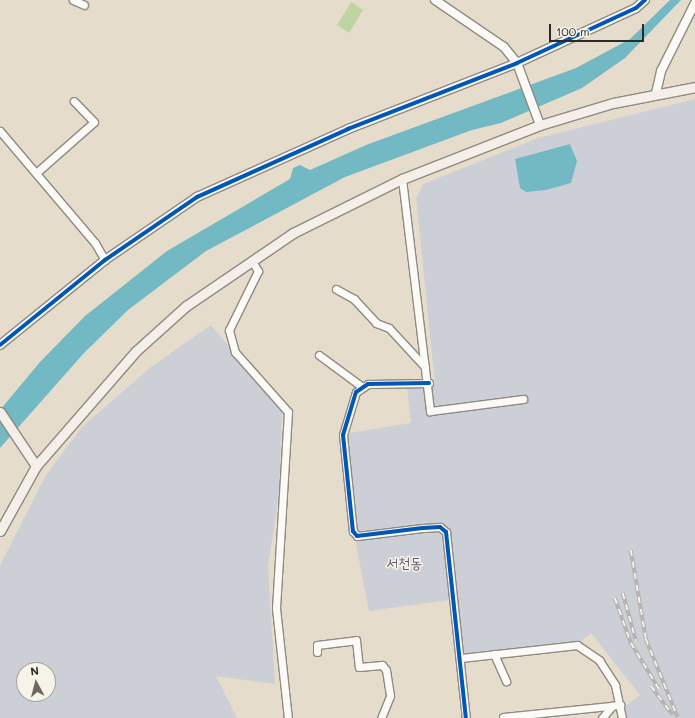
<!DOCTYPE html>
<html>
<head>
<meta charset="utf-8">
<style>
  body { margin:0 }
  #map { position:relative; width:695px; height:718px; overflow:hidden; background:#e6dccc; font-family:Mali,"Poor Story",sans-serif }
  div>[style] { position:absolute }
  .industrial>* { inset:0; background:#cdcfd6 }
  .green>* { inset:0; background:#bed5a2 }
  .water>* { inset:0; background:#72b9c4 }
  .roads { filter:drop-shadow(1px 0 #8f8a81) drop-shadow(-1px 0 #8f8a81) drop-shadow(0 1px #8f8a81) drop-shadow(0 -1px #8f8a81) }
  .minor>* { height:7px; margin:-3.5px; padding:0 3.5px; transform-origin:3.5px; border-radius:3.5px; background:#fbfaf7 }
  .tertiary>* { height:8px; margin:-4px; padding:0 4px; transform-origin:4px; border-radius:4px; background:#fbfaf7 }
  .secondary>* { height:9px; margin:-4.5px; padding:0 4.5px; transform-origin:4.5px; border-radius:4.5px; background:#f4f0e9 }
  .rail>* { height:3.5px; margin-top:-1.75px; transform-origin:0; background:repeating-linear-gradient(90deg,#f7f3e8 0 6px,#b3b2af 0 12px); box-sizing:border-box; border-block:1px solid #b3b2af }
  .cycleway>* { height:4px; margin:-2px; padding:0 2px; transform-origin:2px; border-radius:2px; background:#0057b8 }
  span { translate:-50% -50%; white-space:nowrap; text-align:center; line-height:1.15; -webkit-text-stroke:3px #f7f3e8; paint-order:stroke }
  .quarter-label { font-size:15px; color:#60586e }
  .north { position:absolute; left:16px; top:662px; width:40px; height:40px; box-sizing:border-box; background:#f7f3e8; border:1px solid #a5a39c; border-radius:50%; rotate:353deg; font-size:11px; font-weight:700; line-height:16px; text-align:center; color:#2b2b2b }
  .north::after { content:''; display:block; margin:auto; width:14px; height:18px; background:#6c6963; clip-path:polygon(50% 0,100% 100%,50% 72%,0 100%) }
  .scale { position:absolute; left:549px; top:24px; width:95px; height:18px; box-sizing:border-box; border:2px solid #2b2b2b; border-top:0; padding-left:5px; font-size:12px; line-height:14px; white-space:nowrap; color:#2b2b2b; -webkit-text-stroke:3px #f7f3e8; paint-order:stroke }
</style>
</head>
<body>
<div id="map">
  <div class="industrial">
    <i style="clip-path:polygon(695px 99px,695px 718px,624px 718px,622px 709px,640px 695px,591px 633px,581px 641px,583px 643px,465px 654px,451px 600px,369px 611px,356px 544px,346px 439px,349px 433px,411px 423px,407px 388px,435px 384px,416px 198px,423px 184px,538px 138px)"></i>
    <i style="clip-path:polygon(evenodd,211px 325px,282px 411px,279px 495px,268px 566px,275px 684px,216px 676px,237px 718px,0 718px,0 565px,46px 475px,82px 427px,151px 367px,211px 325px,24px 670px,48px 670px,48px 694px,24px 694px,24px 670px)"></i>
  </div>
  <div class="green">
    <i style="clip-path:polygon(351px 2px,363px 10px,349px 33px,337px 25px)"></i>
  </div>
  <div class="water">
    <i style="clip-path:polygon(670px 0,681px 0,625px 58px,582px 88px,501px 123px,472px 130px,345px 177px,206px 251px,128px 310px,84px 353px,0 448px,0 410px,40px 362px,85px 316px,167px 251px,290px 179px,293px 168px,300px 165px,310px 170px,366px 145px,576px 68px,630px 39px)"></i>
    <i style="clip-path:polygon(570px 144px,577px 161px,571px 183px,546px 190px,526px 192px,520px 188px,515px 159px)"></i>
  </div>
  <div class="roads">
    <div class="minor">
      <i style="left:73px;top:0;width:12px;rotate:24deg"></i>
      <i style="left:0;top:131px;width:147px;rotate:49.7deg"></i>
      <i style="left:95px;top:243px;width:20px;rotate:60deg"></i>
      <i style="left:36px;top:173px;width:77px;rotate:-41.3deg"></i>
      <i style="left:94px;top:122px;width:29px;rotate:-134deg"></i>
      <i style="left:402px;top:179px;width:234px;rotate:83.1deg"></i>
      <i style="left:430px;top:411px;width:94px;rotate:-7.4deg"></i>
      <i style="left:252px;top:261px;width:12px;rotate:59deg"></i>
      <i style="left:258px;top:271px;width:66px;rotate:116.2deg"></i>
      <i style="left:229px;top:330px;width:23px;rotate:75deg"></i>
      <i style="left:235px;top:352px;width:80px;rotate:48.5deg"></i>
      <i style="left:288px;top:412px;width:196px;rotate:93.5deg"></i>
      <i style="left:276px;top:608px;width:111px;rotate:83.8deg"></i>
      <i style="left:336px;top:289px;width:21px;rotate:29deg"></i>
      <i style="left:354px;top:299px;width:33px;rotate:47deg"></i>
      <i style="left:376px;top:323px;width:14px;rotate:21deg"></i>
      <i style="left:389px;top:328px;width:53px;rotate:47.3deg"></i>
      <i style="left:319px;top:355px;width:52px;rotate:36.4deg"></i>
      <i style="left:429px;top:383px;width:61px;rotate:179.1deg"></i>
      <i style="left:368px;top:384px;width:14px;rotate:146deg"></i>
      <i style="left:356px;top:392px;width:45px;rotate:106.8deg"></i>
      <i style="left:343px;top:435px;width:97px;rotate:84.1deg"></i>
      <i style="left:353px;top:531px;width:6px;rotate:51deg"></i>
      <i style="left:357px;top:536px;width:66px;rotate:-6.9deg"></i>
      <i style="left:423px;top:528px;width:17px;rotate:-3deg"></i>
      <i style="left:440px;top:527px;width:8px;rotate:40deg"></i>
      <i style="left:446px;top:532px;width:187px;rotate:83.9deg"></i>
      <i style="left:317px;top:652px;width:7px;rotate:-90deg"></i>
      <i style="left:317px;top:645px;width:39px;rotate:-7deg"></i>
      <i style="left:356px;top:640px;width:27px;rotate:84deg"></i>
      <i style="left:359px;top:667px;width:23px;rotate:-5deg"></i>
      <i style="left:382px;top:665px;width:6px;rotate:51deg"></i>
      <i style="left:386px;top:670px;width:26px;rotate:81deg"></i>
      <i style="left:390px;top:696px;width:24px;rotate:112deg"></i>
      <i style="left:494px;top:654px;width:30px;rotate:66deg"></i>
      <i style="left:461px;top:658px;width:117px;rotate:-6.4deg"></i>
      <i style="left:577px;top:645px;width:27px;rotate:34deg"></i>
      <i style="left:599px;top:660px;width:30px;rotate:57deg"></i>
      <i style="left:615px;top:685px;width:34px;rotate:78deg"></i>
      <i style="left:503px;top:717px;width:118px;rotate:-5.9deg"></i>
      <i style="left:602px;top:718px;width:16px;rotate:-50deg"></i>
    </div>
    <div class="tertiary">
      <i style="left:435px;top:0;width:83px;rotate:34.3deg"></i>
      <i style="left:504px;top:47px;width:21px;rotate:51deg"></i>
      <i style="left:517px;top:63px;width:66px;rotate:69.6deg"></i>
      <i style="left:656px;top:93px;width:23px;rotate:-77deg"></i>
      <i style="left:661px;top:71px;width:76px;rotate:-63.4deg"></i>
      <i style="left:0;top:345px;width:135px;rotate:-39deg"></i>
      <i style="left:105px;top:260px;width:112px;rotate:-34.4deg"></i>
      <i style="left:197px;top:197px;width:166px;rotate:-24.2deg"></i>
      <i style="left:348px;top:129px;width:181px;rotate:-21.3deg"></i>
      <i style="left:517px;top:63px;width:131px;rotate:-24.8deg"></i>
      <i style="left:636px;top:8px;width:12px;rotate:-42deg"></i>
    </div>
    <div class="secondary">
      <i style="left:0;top:412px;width:65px;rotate:56.3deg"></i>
      <i style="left:0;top:531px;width:74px;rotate:-61deg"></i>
      <i style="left:36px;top:466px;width:152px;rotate:-49deg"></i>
      <i style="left:136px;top:351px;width:67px;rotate:-42deg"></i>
      <i style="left:186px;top:306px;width:130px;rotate:-34.3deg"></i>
      <i style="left:293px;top:233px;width:122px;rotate:-26.4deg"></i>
      <i style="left:402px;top:179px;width:148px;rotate:-21.4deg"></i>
      <i style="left:540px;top:125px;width:76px;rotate:-16.8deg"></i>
      <i style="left:613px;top:103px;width:84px;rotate:-11deg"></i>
    </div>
  </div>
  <div class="rail">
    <i style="left:631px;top:550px;width:90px;rotate:80.4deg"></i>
    <i style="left:646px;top:639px;width:85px;rotate:67.9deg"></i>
    <i style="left:623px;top:593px;width:50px;rotate:74.8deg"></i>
    <i style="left:615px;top:598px;width:48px;rotate:70.4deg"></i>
    <i style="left:631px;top:643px;width:54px;rotate:58.7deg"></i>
    <i style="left:651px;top:686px;width:36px;rotate:53deg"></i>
  </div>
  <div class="cycleway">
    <i style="left:0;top:345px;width:135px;rotate:-39deg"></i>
    <i style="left:105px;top:260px;width:112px;rotate:-34.4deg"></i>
    <i style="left:197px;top:197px;width:166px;rotate:-24.2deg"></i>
    <i style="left:348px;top:129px;width:181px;rotate:-21.3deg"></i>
    <i style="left:517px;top:63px;width:131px;rotate:-24.8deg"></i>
    <i style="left:636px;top:8px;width:12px;rotate:-42deg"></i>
    <i style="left:429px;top:383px;width:61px;rotate:179.1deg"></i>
    <i style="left:368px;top:384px;width:14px;rotate:146deg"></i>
    <i style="left:356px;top:392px;width:45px;rotate:106.8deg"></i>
    <i style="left:343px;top:435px;width:97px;rotate:84.1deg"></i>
    <i style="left:353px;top:531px;width:6px;rotate:51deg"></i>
    <i style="left:357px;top:536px;width:66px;rotate:-6.9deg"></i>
    <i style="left:423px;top:528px;width:17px;rotate:-3deg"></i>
    <i style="left:440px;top:527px;width:8px;rotate:40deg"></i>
    <i style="left:446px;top:532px;width:187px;rotate:83.9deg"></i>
  </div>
  <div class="quarter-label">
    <span style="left:404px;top:563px">서천동</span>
  </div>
  <div class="north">N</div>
  <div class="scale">100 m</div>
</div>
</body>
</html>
